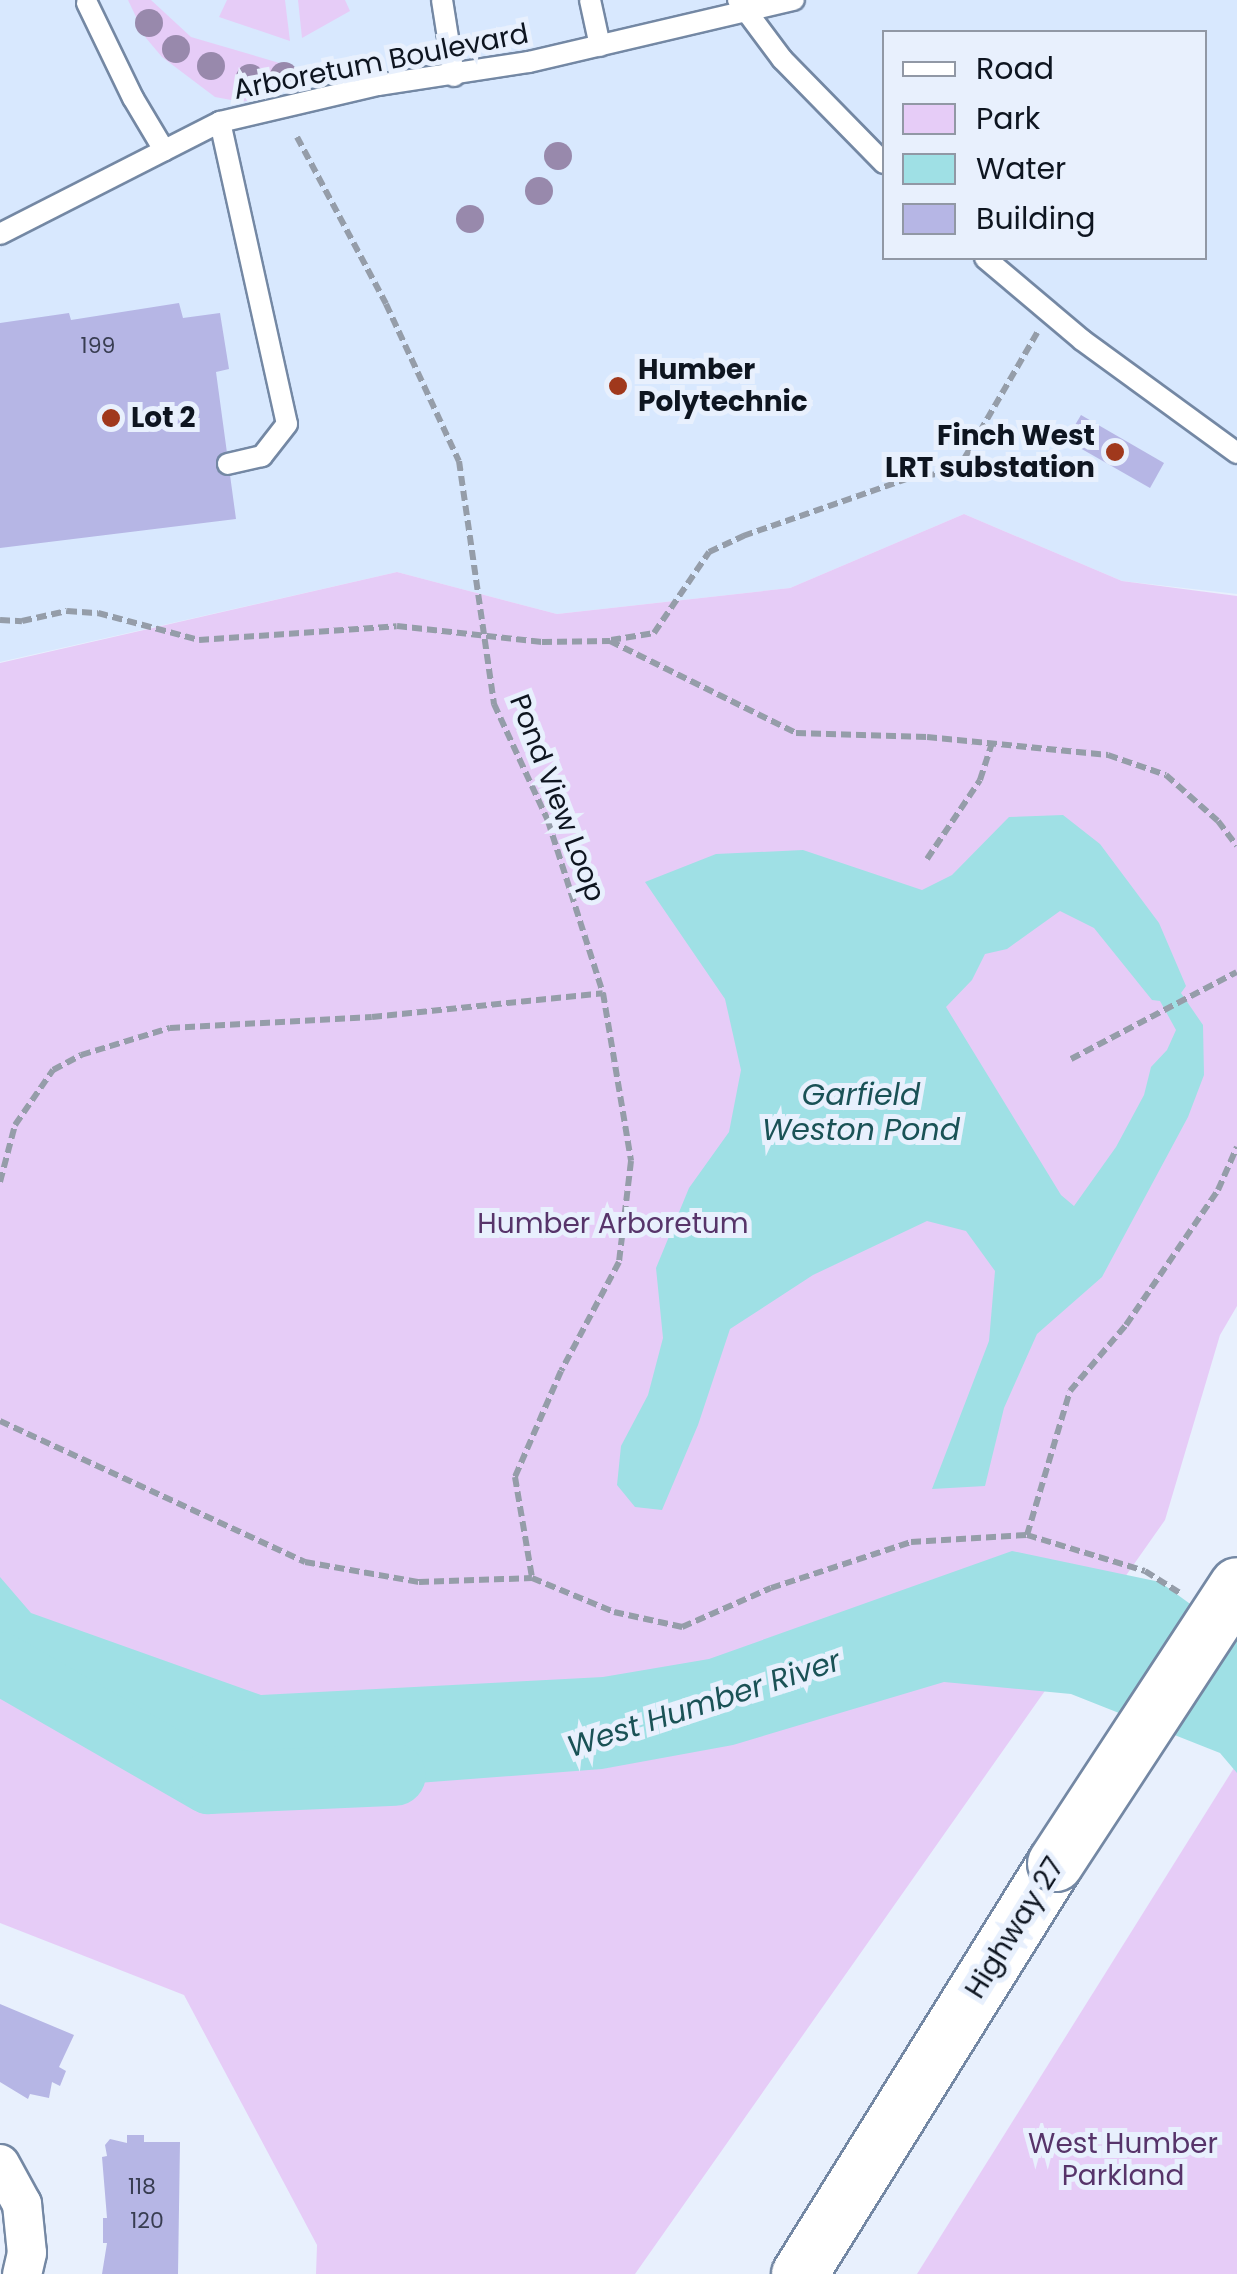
<!DOCTYPE html>
<html>
<head>
<meta charset="utf-8">
<style>
  body { margin:0 }
  #map { position:relative; width:1237px; height:2274px; overflow:hidden; background:#e8f0fd; font-family:Poppins,sans-serif }
  div>[style] { position:absolute }
  .built>* { inset:0; background:#d8e8fe }
  .green>* { inset:0; background:#e6ccf7 }
  .water>* { inset:0; background:#9fe0e5 }
  .river>* { height:62px; margin:-31px; padding:0 31px; transform-origin:31px; border-radius:31px; background:#9fe0e5 }
  .building>* { inset:0; background:#b6b6e5 }
  .path>* { height:6px; margin-top:-3px; transform-origin:0; background:repeating-linear-gradient(90deg,#959da9 0 10px,transparent 0 15px) }
  .roads { filter:drop-shadow(2px 0 #7488a4) drop-shadow(-2px 0 #7488a4) drop-shadow(0 2px #7488a4) drop-shadow(0 -2px #7488a4) }
  .service>* { height:20px; margin:-10px; padding:0 10px; transform-origin:10px; border-radius:10px; background:#fff }
  .minor>* { height:38px; margin:-19px; padding:0 19px; transform-origin:19px; border-radius:19px; background:#fff }
  .primary>* { height:55px; margin:-27.5px; padding:0 27.5px; transform-origin:27.5px; border-radius:27.5px; background:#fff }
  .bridges { filter:drop-shadow(2px 0 #7488a4) drop-shadow(-2px 0 #7488a4) drop-shadow(0 2px #7488a4) drop-shadow(0 -2px #7488a4) }
  .primary-bridge>* { height:55px; margin:-27.5px; padding:0 27.5px; transform-origin:27.5px; border-radius:27.5px; background:#fff }
  .trees>* { width:28px; height:28px; margin:-14px; border-radius:50%; background:#9889ac }
  .dots>* { width:28px; height:28px; translate:-50% -50%; box-sizing:border-box; border:5px solid #e8f0fd; border-radius:50% }
  span { translate:-50% -50%; white-space:nowrap; text-align:center; line-height:1.15; -webkit-text-stroke:10px #e8f0fd; paint-order:stroke }
  .number-label { font-size:22px; color:#383d51 }
  .number-label span { -webkit-text-stroke-width:0 }
  .street-label { font-size:28px; color:#0e1520 }
  .poi-label { font-size:28px; color:#0e1520; font-weight:700 }
  .left { translate:0 -50%; text-align:left }
  .right { translate:-100% -50%; text-align:right }
  .park-label { font-size:28px; color:#57346a }
  .water-label { font-size:30px; color:#1a5256; font-style:italic }
  .legend { position:absolute; left:882px; top:30px; width:325px; height:230px; box-sizing:border-box; background:#e8f0fd; border:2px solid #9198a5; margin:0; padding:12px 18px; list-style:none; font-size:30px; color:#0e1520 }
  .legend li { display:flex; align-items:center; gap:20px; height:50px }
  .legend b { width:50px; border:2px solid #9198a5 }
</style>
</head>
<body>
<div id="map">
  <div class="built">
    <i style="clip-path:polygon(evenodd,0 0,1237px 0,1237px 594px,1122px 581px,964px 514px,790px 588px,557px 614px,397px 572px,0 662px,0 0,884px 32px,1204px 32px,1204px 258px,884px 258px,884px 32px)"></i>
  </div>
  <div class="green">
    <i style="clip-path:polygon(128px 0,151px 0,191px 37px,293px 67px,297px 88px,242px 102px,215px 97px,162px 57px,146px 38px)"></i>
    <i style="clip-path:polygon(227px 0,285px 0,290px 41px,219px 17px)"></i>
    <i style="clip-path:polygon(298px 0,345px 0,350px 11px,302px 38px)"></i>
    <i style="clip-path:polygon(964px 514px,1122px 581px,1237px 596px,1237px 1306px,1220px 1335px,1165px 1520px,635px 2274px,316px 2274px,317px 2245px,184px 1995px,0 1923px,0 663px,397px 572px,557px 614px,790px 588px)"></i>
    <i style="clip-path:polygon(1237px 1763px,1237px 2274px,917px 2274px)"></i>
  </div>
  <div class="water">
    <i style="clip-path:polygon(evenodd,1063px 815px,1100px 844px,1159px 923px,1186px 986px,1181px 993px,1203px 1025px,1204px 1075px,1188px 1117px,1102px 1277px,1037px 1334px,1004px 1408px,985px 1486px,932px 1489px,989px 1341px,995px 1271px,966px 1231px,927px 1221px,813px 1275px,730px 1329px,698px 1425px,662px 1510px,635px 1507px,617px 1485px,621px 1446px,648px 1395px,663px 1338px,656px 1268px,689px 1188px,729px 1132px,741px 1070px,725px 999px,645px 882px,716px 854px,803px 850px,922px 890px,952px 875px,1009px 817px,1063px 815px,1060px 911px,1094px 928px,1152px 1000px,1160px 1001px,1176px 1030px,1167px 1050px,1151px 1067px,1144px 1095px,1116px 1147px,1074px 1206px,1061px 1195px,946px 1007px,972px 980px,985px 954px,1007px 949px,1060px 911px)"></i>
    <i style="clip-path:polygon(1012px 1551px,1160px 1582px,1237px 1638px,1237px 1773px,1220px 1753px,1071px 1694px,944px 1682px,733px 1745px,602px 1769px,352px 1788px,113px 1734px,37px 1684px,0 1674px,0 1577px,31px 1613px,261px 1695px,603px 1677px,709px 1659px)"></i>
  </div>
  <div class="river">
    <i style="left:0;top:1663px;width:241px;rotate:29.9deg"></i>
    <i style="left:209px;top:1783px;width:186px;rotate:-2.5deg"></i>
  </div>
  <div class="building">
    <i style="clip-path:polygon(179px 303px,183px 318px,220px 313px,229px 369px,216px 372px,236px 519px,0 548px,0 323px,69px 313px,71px 320px)"></i>
    <i style="clip-path:polygon(1081px 415px,1164px 463px,1150px 488px,1066px 440px)"></i>
    <i style="clip-path:polygon(0 2004px,74px 2035px,59px 2067px,66px 2071px,60px 2086px,52px 2082px,49px 2098px,30px 2094px,28px 2099px,0 2082px)"></i>
    <i style="clip-path:polygon(127px 2135px,144px 2135px,144px 2142px,180px 2142px,178px 2274px,102px 2274px,107px 2243px,103px 2243px,103px 2218px,107px 2218px,102px 2157px,107px 2156px,105px 2145px,110px 2139px,127px 2143px)"></i>
  </div>
  <div class="path">
    <i style="left:297px;top:137px;width:189px;rotate:61.9deg"></i>
    <i style="left:386px;top:304px;width:173px;rotate:65.1deg"></i>
    <i style="left:459px;top:461px;width:246px;rotate:81.8deg"></i>
    <i style="left:494px;top:704px;width:129px;rotate:65.2deg"></i>
    <i style="left:548px;top:821px;width:181px;rotate:72.3deg"></i>
    <i style="left:603px;top:993px;width:170px;rotate:80.5deg"></i>
    <i style="left:631px;top:1161px;width:102px;rotate:96.8deg"></i>
    <i style="left:619px;top:1262px;width:123px;rotate:118deg"></i>
    <i style="left:561px;top:1371px;width:116px;rotate:113.5deg"></i>
    <i style="left:515px;top:1477px;width:102px;rotate:80.4deg"></i>
    <i style="left:0;top:620px;width:22px;rotate:3deg"></i>
    <i style="left:22px;top:621px;width:46px;rotate:-12.5deg"></i>
    <i style="left:67px;top:611px;width:31px;rotate:4deg"></i>
    <i style="left:98px;top:613px;width:105px;rotate:15deg"></i>
    <i style="left:199px;top:640px;width:198px;rotate:-4deg"></i>
    <i style="left:397px;top:626px;width:146px;rotate:6.3deg"></i>
    <i style="left:542px;top:642px;width:68px;rotate:-0.8deg"></i>
    <i style="left:610px;top:641px;width:208px;rotate:26.3deg"></i>
    <i style="left:796px;top:733px;width:131px;rotate:1.7deg"></i>
    <i style="left:927px;top:737px;width:182px;rotate:5.7deg"></i>
    <i style="left:1108px;top:755px;width:61px;rotate:19deg"></i>
    <i style="left:1166px;top:775px;width:69px;rotate:41.5deg"></i>
    <i style="left:1218px;top:821px;width:31px;rotate:53deg"></i>
    <i style="left:611px;top:640px;width:44px;rotate:-9.2deg"></i>
    <i style="left:654px;top:633px;width:98px;rotate:-55.8deg"></i>
    <i style="left:709px;top:552px;width:38px;rotate:-25deg"></i>
    <i style="left:743px;top:536px;width:177px;rotate:-19.2deg"></i>
    <i style="left:910px;top:478px;width:48px;rotate:-8.5deg"></i>
    <i style="left:957px;top:471px;width:160px;rotate:-59.9deg"></i>
    <i style="left:927px;top:859px;width:95px;rotate:-56.1deg"></i>
    <i style="left:980px;top:780px;width:38px;rotate:-72deg"></i>
    <i style="left:1071px;top:1059px;width:187px;rotate:-27.7deg"></i>
    <i style="left:0;top:1182px;width:59px;rotate:-75.3deg"></i>
    <i style="left:15px;top:1125px;width:67px;rotate:-55.4deg"></i>
    <i style="left:53px;top:1070px;width:32px;rotate:-28deg"></i>
    <i style="left:81px;top:1055px;width:93px;rotate:-16.9deg"></i>
    <i style="left:170px;top:1028px;width:202px;rotate:-3.1deg"></i>
    <i style="left:372px;top:1017px;width:232px;rotate:-5.9deg"></i>
    <i style="left:0;top:1421px;width:336px;rotate:24.8deg"></i>
    <i style="left:305px;top:1562px;width:116px;rotate:10deg"></i>
    <i style="left:419px;top:1582px;width:113px;rotate:-2deg"></i>
    <i style="left:532px;top:1578px;width:89px;rotate:22.5deg"></i>
    <i style="left:614px;top:1612px;width:70px;rotate:12.4deg"></i>
    <i style="left:682px;top:1627px;width:97px;rotate:-23.7deg"></i>
    <i style="left:771px;top:1588px;width:147px;rotate:-18.2deg"></i>
    <i style="left:911px;top:1542px;width:116px;rotate:-3.5deg"></i>
    <i style="left:1027px;top:1535px;width:123px;rotate:17deg"></i>
    <i style="left:1145px;top:1571px;width:41px;rotate:32.2deg"></i>
    <i style="left:1027px;top:1535px;width:150px;rotate:-73.4deg"></i>
    <i style="left:1070px;top:1391px;width:87px;rotate:-49.7deg"></i>
    <i style="left:1126px;top:1325px;width:163px;rotate:-55.7deg"></i>
    <i style="left:1218px;top:1190px;width:47px;rotate:-66.2deg"></i>
  </div>
  <div class="roads">
    <div class="service">
      <i style="left:442px;top:0;width:77px;rotate:81deg"></i>
      <i style="left:590px;top:0;width:47px;rotate:77.7deg"></i>
      <i style="left:738px;top:0;width:74px;rotate:53.3deg"></i>
      <i style="left:782px;top:59px;width:146px;rotate:45.6deg"></i>
      <i style="left:87px;top:3px;width:106px;rotate:64.2deg"></i>
      <i style="left:133px;top:98px;width:61px;rotate:59.2deg"></i>
      <i style="left:220px;top:122px;width:309px;rotate:77.5deg"></i>
      <i style="left:287px;top:424px;width:41px;rotate:128deg"></i>
      <i style="left:262px;top:456px;width:35px;rotate:167deg"></i>
      <i style="left:0;top:234px;width:247px;rotate:-27deg"></i>
      <i style="left:220px;top:122px;width:162px;rotate:-13.2deg"></i>
      <i style="left:378px;top:85px;width:153px;rotate:-8.7deg"></i>
      <i style="left:529px;top:62px;width:272px;rotate:-13.2deg"></i>
      <i style="left:985px;top:258px;width:127px;rotate:40.2deg"></i>
      <i style="left:1082px;top:340px;width:192px;rotate:36.1deg"></i>
    </div>
    <div class="minor">
      <i style="left:0;top:2164px;width:46px;rotate:61.2deg"></i>
      <i style="left:22px;top:2204px;width:49px;rotate:84.2deg"></i>
      <i style="left:27px;top:2253px;width:22px;rotate:103deg"></i>
    </div>
    <div class="primary">
      <i style="left:799px;top:2274px;width:484px;rotate:-58.1deg"></i>
    </div>
  </div>
  <div class="bridges">
    <div class="primary-bridge">
      <i style="left:1055px;top:1863px;width:332px;rotate:-56.8deg"></i>
    </div>
  </div>
  <div class="trees">
    <i style="left:149px;top:23px"></i>
    <i style="left:176px;top:49px"></i>
    <i style="left:211px;top:66px"></i>
    <i style="left:284px;top:76px"></i>
    <i style="left:250px;top:78px"></i>
    <i style="left:558px;top:156px"></i>
    <i style="left:539px;top:191px"></i>
    <i style="left:470px;top:219px"></i>
  </div>
  <div class="dots">
    <i style="left:618px;top:386px;background:#a0381c"></i>
    <i style="left:111px;top:418px;background:#a0381c"></i>
    <i style="left:1115px;top:452px;background:#a0381c"></i>
  </div>
  <div class="number-label">
    <span style="left:98px;top:346px">199</span>
    <span style="left:142px;top:2187px">118</span>
    <span style="left:147px;top:2221px">120</span>
  </div>
  <div class="street-label">
    <span style="left:381px;top:62px;rotate:-11deg">Arboretum Boulevard</span>
    <span style="left:557px;top:798px;rotate:69deg">Pond View Loop</span>
    <span style="left:1015px;top:1928px;rotate:-58deg">Highway 27</span>
  </div>
  <div class="poi-label">
    <span class="left" style="left:638px;top:386px">Humber<br>Polytechnic</span>
    <span class="left" style="left:131px;top:418px">Lot 2</span>
    <span class="right" style="left:1095px;top:452px">Finch West<br>LRT substation</span>
  </div>
  <div class="park-label">
    <span style="left:613px;top:1224px">Humber Arboretum</span>
    <span style="left:1123px;top:2160px">West Humber<br>Parkland</span>
  </div>
  <div class="water-label">
    <span style="left:861px;top:1112px">Garfield<br>Weston Pond</span>
    <span style="left:704px;top:1704px;rotate:-18deg">West Humber River</span>
  </div>
  <ul class="legend">
  <li><b style="height:12px;background:#fff"></b>Road</li>
  <li><b style="height:28px;background:#e6ccf7"></b>Park</li>
  <li><b style="height:28px;background:#9fe0e5"></b>Water</li>
  <li><b style="height:28px;background:#b6b6e5"></b>Building</li>
  </ul>
</div>
</body>
</html>
